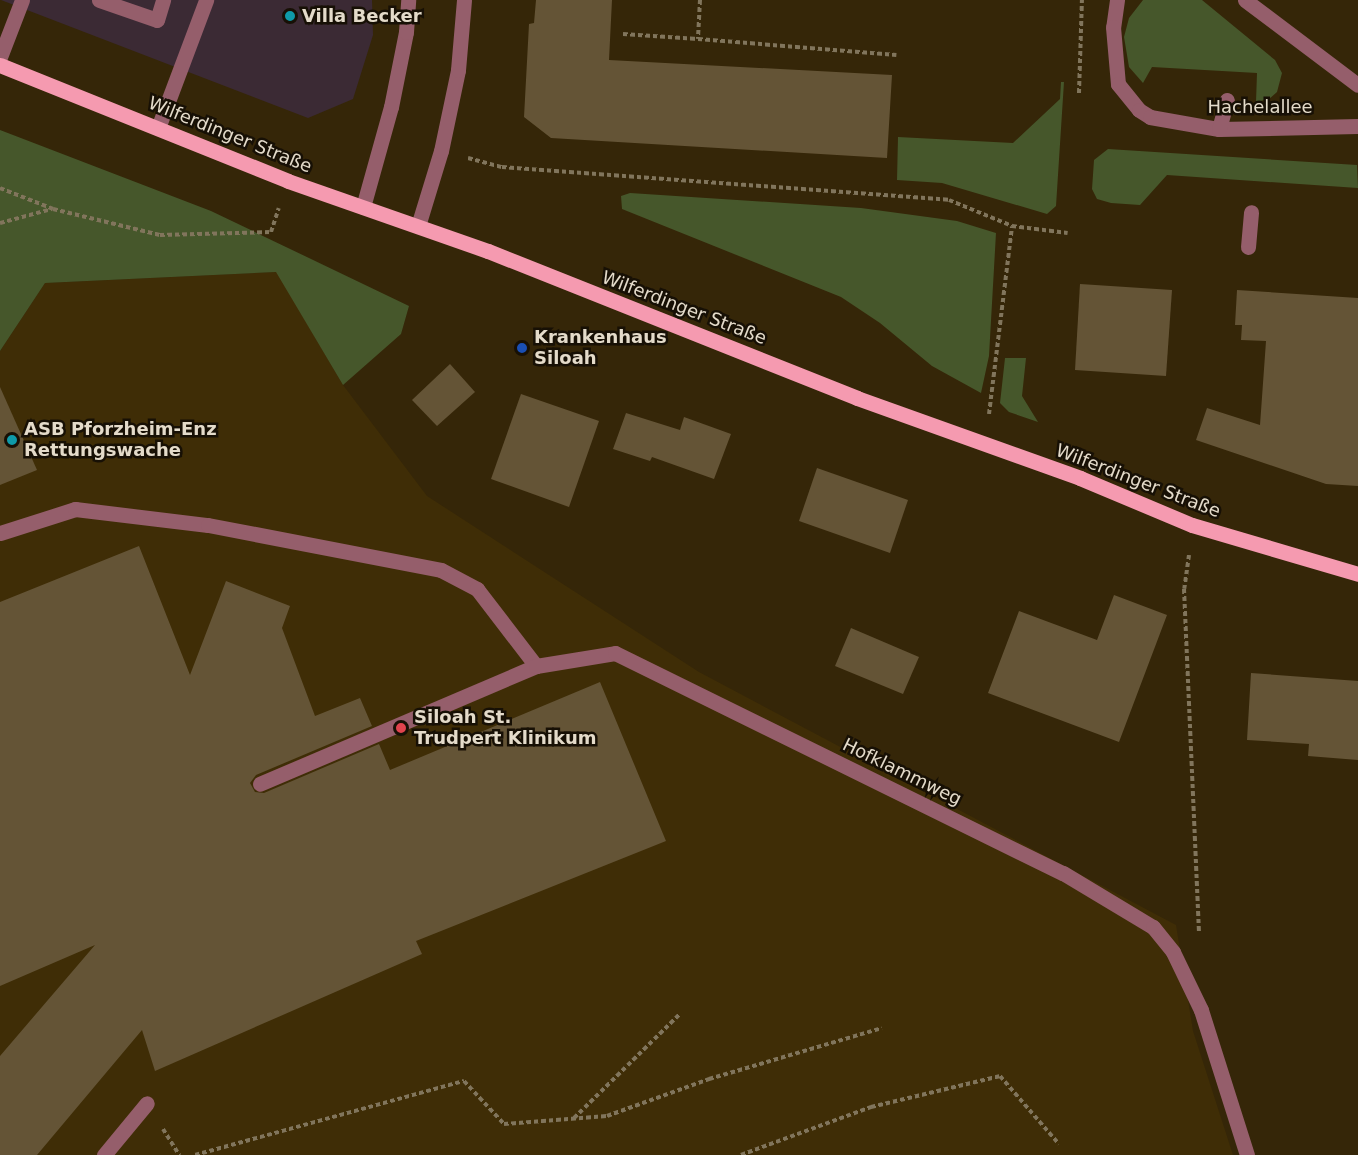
<!DOCTYPE html>
<html>
<head>
<meta charset="utf-8">
<style>
  body { margin:0 }
  #map { position:relative; width:1358px; height:1155px; overflow:hidden; background:#352608; font-family:"DejaVu Sans",sans-serif }
  div>[style] { position:absolute }
  .commercial>* { inset:0; background:#3b2a34 }
  .built>* { inset:0; background:#3f2d06 }
  .green>* { inset:0; background:#46572b }
  .building>* { inset:0; background:#645436 }
  .path>* { height:4px; margin-top:-2px; transform-origin:0; background:repeating-linear-gradient(90deg,#81755c 0 4.5px,transparent 0 7.5px) }
  .minor>* { height:15px; margin:-7.5px; padding:0 7.5px; transform-origin:7.5px; border-radius:7.5px; background:#955e6b }
  .major>* { height:15px; margin:-7.5px; padding:0 7.5px; transform-origin:7.5px; border-radius:7.5px; background:#f59ab0 }
  .dots>* { width:16px; height:16px; translate:-50% -50%; box-sizing:border-box; border:3px solid #171005; border-radius:50% }
  span { translate:-50% -50%; white-space:nowrap; text-align:center; line-height:1.15; -webkit-text-stroke:5px #171005; paint-order:stroke }
  .poi-label { font-size:18px; color:#e4dbca; font-weight:700 }
  .left { translate:0 -50%; text-align:left }
  .street-label { font-size:18px; color:#e4dbca }
</style>
</head>
<body>
<div id="map">
  <div class="commercial">
    <i style="clip-path:polygon(1px 0,372px 0,373px 35px,353px 99px,308px 118px)"></i>
  </div>
  <div class="built">
    <i style="clip-path:polygon(277px 272px,343px 385px,427px 496px,699px 672px,1176px 925px,1193px 1031px,1233px 1155px,0 1155px,0 351px,45px 283px)"></i>
  </div>
  <div class="green">
    <i style="clip-path:polygon(1143px 0,1202px 0,1275px 60px,1282px 73px,1277px 92px,1269px 99px,1256px 102px,1257px 73px,1152px 67px,1143px 83px,1129px 67px,1124px 37px,1129px 18px)"></i>
    <i style="clip-path:polygon(1061px 82px,1064px 82px,1056px 206px,1047px 214px,942px 183px,897px 180px,898px 137px,1013px 143px,1060px 99px)"></i>
    <i style="clip-path:polygon(0 130px,211px 211px,409px 306px,401px 334px,343px 385px,276px 272px,45px 283px,0 351px)"></i>
    <i style="clip-path:polygon(1108px 149px,1357px 165px,1358px 188px,1167px 175px,1140px 205px,1111px 203px,1097px 199px,1092px 189px,1094px 160px)"></i>
    <i style="clip-path:polygon(630px 193px,861px 208px,957px 221px,996px 233px,989px 356px,981px 393px,932px 366px,880px 323px,841px 297px,622px 209px,621px 196px)"></i>
    <i style="clip-path:polygon(1005px 358px,1026px 358px,1022px 396px,1038px 422px,1009px 412px,1000px 403px)"></i>
  </div>
  <div class="building">
    <i style="clip-path:polygon(536px 0,612px 0,609px 60px,892px 75px,887px 158px,551px 138px,524px 117px,529px 24px,534px 23px)"></i>
    <i style="clip-path:polygon(1080px 284px,1172px 290px,1166px 376px,1075px 370px)"></i>
    <i style="clip-path:polygon(1237px 290px,1358px 298px,1358px 486px,1326px 484px,1196px 440px,1207px 408px,1260px 425px,1266px 341px,1241px 340px,1242px 325px,1235px 325px)"></i>
    <i style="clip-path:polygon(450px 364px,475px 392px,437px 426px,412px 400px)"></i>
    <i style="clip-path:polygon(0 387px,37px 470px,0 485px)"></i>
    <i style="clip-path:polygon(521px 394px,599px 421px,569px 507px,491px 479px)"></i>
    <i style="clip-path:polygon(626px 413px,680px 430px,684px 417px,731px 434px,714px 479px,652px 457px,650px 461px,613px 449px)"></i>
    <i style="clip-path:polygon(817px 468px,908px 500px,890px 553px,799px 521px)"></i>
    <i style="clip-path:polygon(139px 546px,190px 675px,226px 581px,290px 606px,282px 628px,315px 716px,360px 698px,372px 726px,256px 775px,250px 783px,255px 792px,264px 793px,379px 744px,390px 770px,600px 682px,666px 841px,416px 941px,422px 954px,155px 1071px,142px 1030px,37px 1155px,0 1155px,0 1056px,95px 945px,0 986px,0 602px)"></i>
    <i style="clip-path:polygon(1114px 595px,1167px 615px,1119px 742px,988px 693px,1019px 611px,1097px 640px)"></i>
    <i style="clip-path:polygon(851px 628px,919px 657px,903px 694px,835px 666px)"></i>
    <i style="clip-path:polygon(1251px 673px,1358px 681px,1358px 760px,1308px 756px,1309px 744px,1247px 740px)"></i>
  </div>
  <div class="path">
    <i style="left:700px;top:0;width:39px;rotate:93deg"></i>
    <i style="left:698px;top:39px;width:199px;rotate:4.6deg"></i>
    <i style="left:623px;top:34px;width:75px;rotate:3.8deg"></i>
    <i style="left:1079px;top:93px;width:93px;rotate:-88.2deg"></i>
    <i style="left:468px;top:158px;width:35px;rotate:15deg"></i>
    <i style="left:502px;top:167px;width:448px;rotate:4.2deg"></i>
    <i style="left:949px;top:200px;width:68px;rotate:22.4deg"></i>
    <i style="left:1012px;top:226px;width:56px;rotate:7.1deg"></i>
    <i style="left:0;top:188px;width:57px;rotate:21.6deg"></i>
    <i style="left:53px;top:209px;width:110px;rotate:13.7deg"></i>
    <i style="left:160px;top:235px;width:111px;rotate:-1.5deg"></i>
    <i style="left:271px;top:232px;width:25px;rotate:-72deg"></i>
    <i style="left:0;top:223px;width:54px;rotate:-15.1deg"></i>
    <i style="left:989px;top:414px;width:189px;rotate:-83deg"></i>
    <i style="left:1189px;top:555px;width:34px;rotate:98deg"></i>
    <i style="left:1184px;top:589px;width:345px;rotate:87.5deg"></i>
    <i style="left:574px;top:1118px;width:148px;rotate:-44.5deg"></i>
    <i style="left:163px;top:1129px;width:31px;rotate:58deg"></i>
    <i style="left:195px;top:1155px;width:279px;rotate:-15.4deg"></i>
    <i style="left:464px;top:1081px;width:59px;rotate:47.1deg"></i>
    <i style="left:504px;top:1124px;width:103px;rotate:-4.4deg"></i>
    <i style="left:607px;top:1116px;width:109px;rotate:-19.9deg"></i>
    <i style="left:709px;top:1079px;width:180px;rotate:-16.4deg"></i>
    <i style="left:741px;top:1155px;width:139px;rotate:-20.3deg"></i>
    <i style="left:871px;top:1107px;width:133px;rotate:-13.5deg"></i>
    <i style="left:1000px;top:1076px;width:90px;rotate:49.1deg"></i>
  </div>
  <div class="minor">
    <i style="left:99px;top:0;width:61px;rotate:19deg"></i>
    <i style="left:157px;top:20px;width:21px;rotate:-73deg"></i>
    <i style="left:1117px;top:0;width:27px;rotate:98deg"></i>
    <i style="left:1113px;top:27px;width:57px;rotate:85deg"></i>
    <i style="left:1118px;top:84px;width:33px;rotate:51deg"></i>
    <i style="left:1139px;top:110px;width:13px;rotate:32deg"></i>
    <i style="left:1150px;top:117px;width:70px;rotate:9.9deg"></i>
    <i style="left:1219px;top:129px;width:139px;rotate:-1.2deg"></i>
    <i style="left:1245px;top:0;width:141px;rotate:37deg"></i>
    <i style="left:0;top:57px;width:61px;rotate:-68.9deg"></i>
    <i style="left:158px;top:128px;width:137px;rotate:-69.4deg"></i>
    <i style="left:1219px;top:129px;width:30px;rotate:-75deg"></i>
    <i style="left:363px;top:207px;width:104px;rotate:-74.4deg"></i>
    <i style="left:391px;top:107px;width:76px;rotate:-78.7deg"></i>
    <i style="left:406px;top:32px;width:32px;rotate:-86deg"></i>
    <i style="left:418px;top:226px;width:78px;rotate:-73deg"></i>
    <i style="left:441px;top:151px;width:83px;rotate:-78.1deg"></i>
    <i style="left:458px;top:70px;width:70px;rotate:-85.1deg"></i>
    <i style="left:1248px;top:247px;width:35px;rotate:-85deg"></i>
    <i style="left:0;top:533px;width:79px;rotate:-17.7deg"></i>
    <i style="left:75px;top:509px;width:134px;rotate:6.9deg"></i>
    <i style="left:208px;top:525px;width:237px;rotate:10.9deg"></i>
    <i style="left:441px;top:570px;width:41px;rotate:27.8deg"></i>
    <i style="left:477px;top:589px;width:97px;rotate:52.5deg"></i>
    <i style="left:536px;top:666px;width:300px;rotate:156.9deg"></i>
    <i style="left:536px;top:666px;width:80px;rotate:-9.3deg"></i>
    <i style="left:615px;top:653px;width:499px;rotate:26.2deg"></i>
    <i style="left:1063px;top:873px;width:105px;rotate:31deg"></i>
    <i style="left:1153px;top:927px;width:32px;rotate:51deg"></i>
    <i style="left:1173px;top:952px;width:64px;rotate:64.2deg"></i>
    <i style="left:1201px;top:1010px;width:152px;rotate:72.4deg"></i>
    <i style="left:104px;top:1155px;width:67px;rotate:-50.4deg"></i>
  </div>
  <div class="major">
    <i style="left:0;top:65px;width:310px;rotate:21.9deg"></i>
    <i style="left:288px;top:181px;width:212px;rotate:19.3deg"></i>
    <i style="left:488px;top:251px;width:397px;rotate:21.7deg"></i>
    <i style="left:857px;top:398px;width:237px;rotate:19.7deg"></i>
    <i style="left:1080px;top:478px;width:121px;rotate:22.8deg"></i>
    <i style="left:1192px;top:525px;width:173px;rotate:16.4deg"></i>
  </div>
  <div class="dots">
    <i style="left:290px;top:16px;background:#0f9aa8"></i>
    <i style="left:522px;top:348px;background:#1a4fb4"></i>
    <i style="left:12px;top:440px;background:#0f9aa8"></i>
    <i style="left:401px;top:728px;background:#e0444e"></i>
  </div>
  <div class="poi-label">
    <span class="left" style="left:302px;top:16px">Villa Becker</span>
    <span class="left" style="left:534px;top:348px">Krankenhaus<br>Siloah</span>
    <span class="left" style="left:24px;top:440px">ASB Pforzheim-Enz<br>Rettungswache</span>
    <span class="left" style="left:414px;top:728px">Siloah St.<br>Trudpert Klinikum</span>
  </div>
  <div class="street-label">
    <span style="left:1260px;top:107px">Hachelallee</span>
    <span style="left:230px;top:135px;rotate:22deg">Wilferdinger Straße</span>
    <span style="left:684px;top:308px;rotate:21deg">Wilferdinger Straße</span>
    <span style="left:1138px;top:481px;rotate:21deg">Wilferdinger Straße</span>
    <span style="left:902px;top:772px;rotate:26deg">Hofklammweg</span>
  </div>
</div>
</body>
</html>
